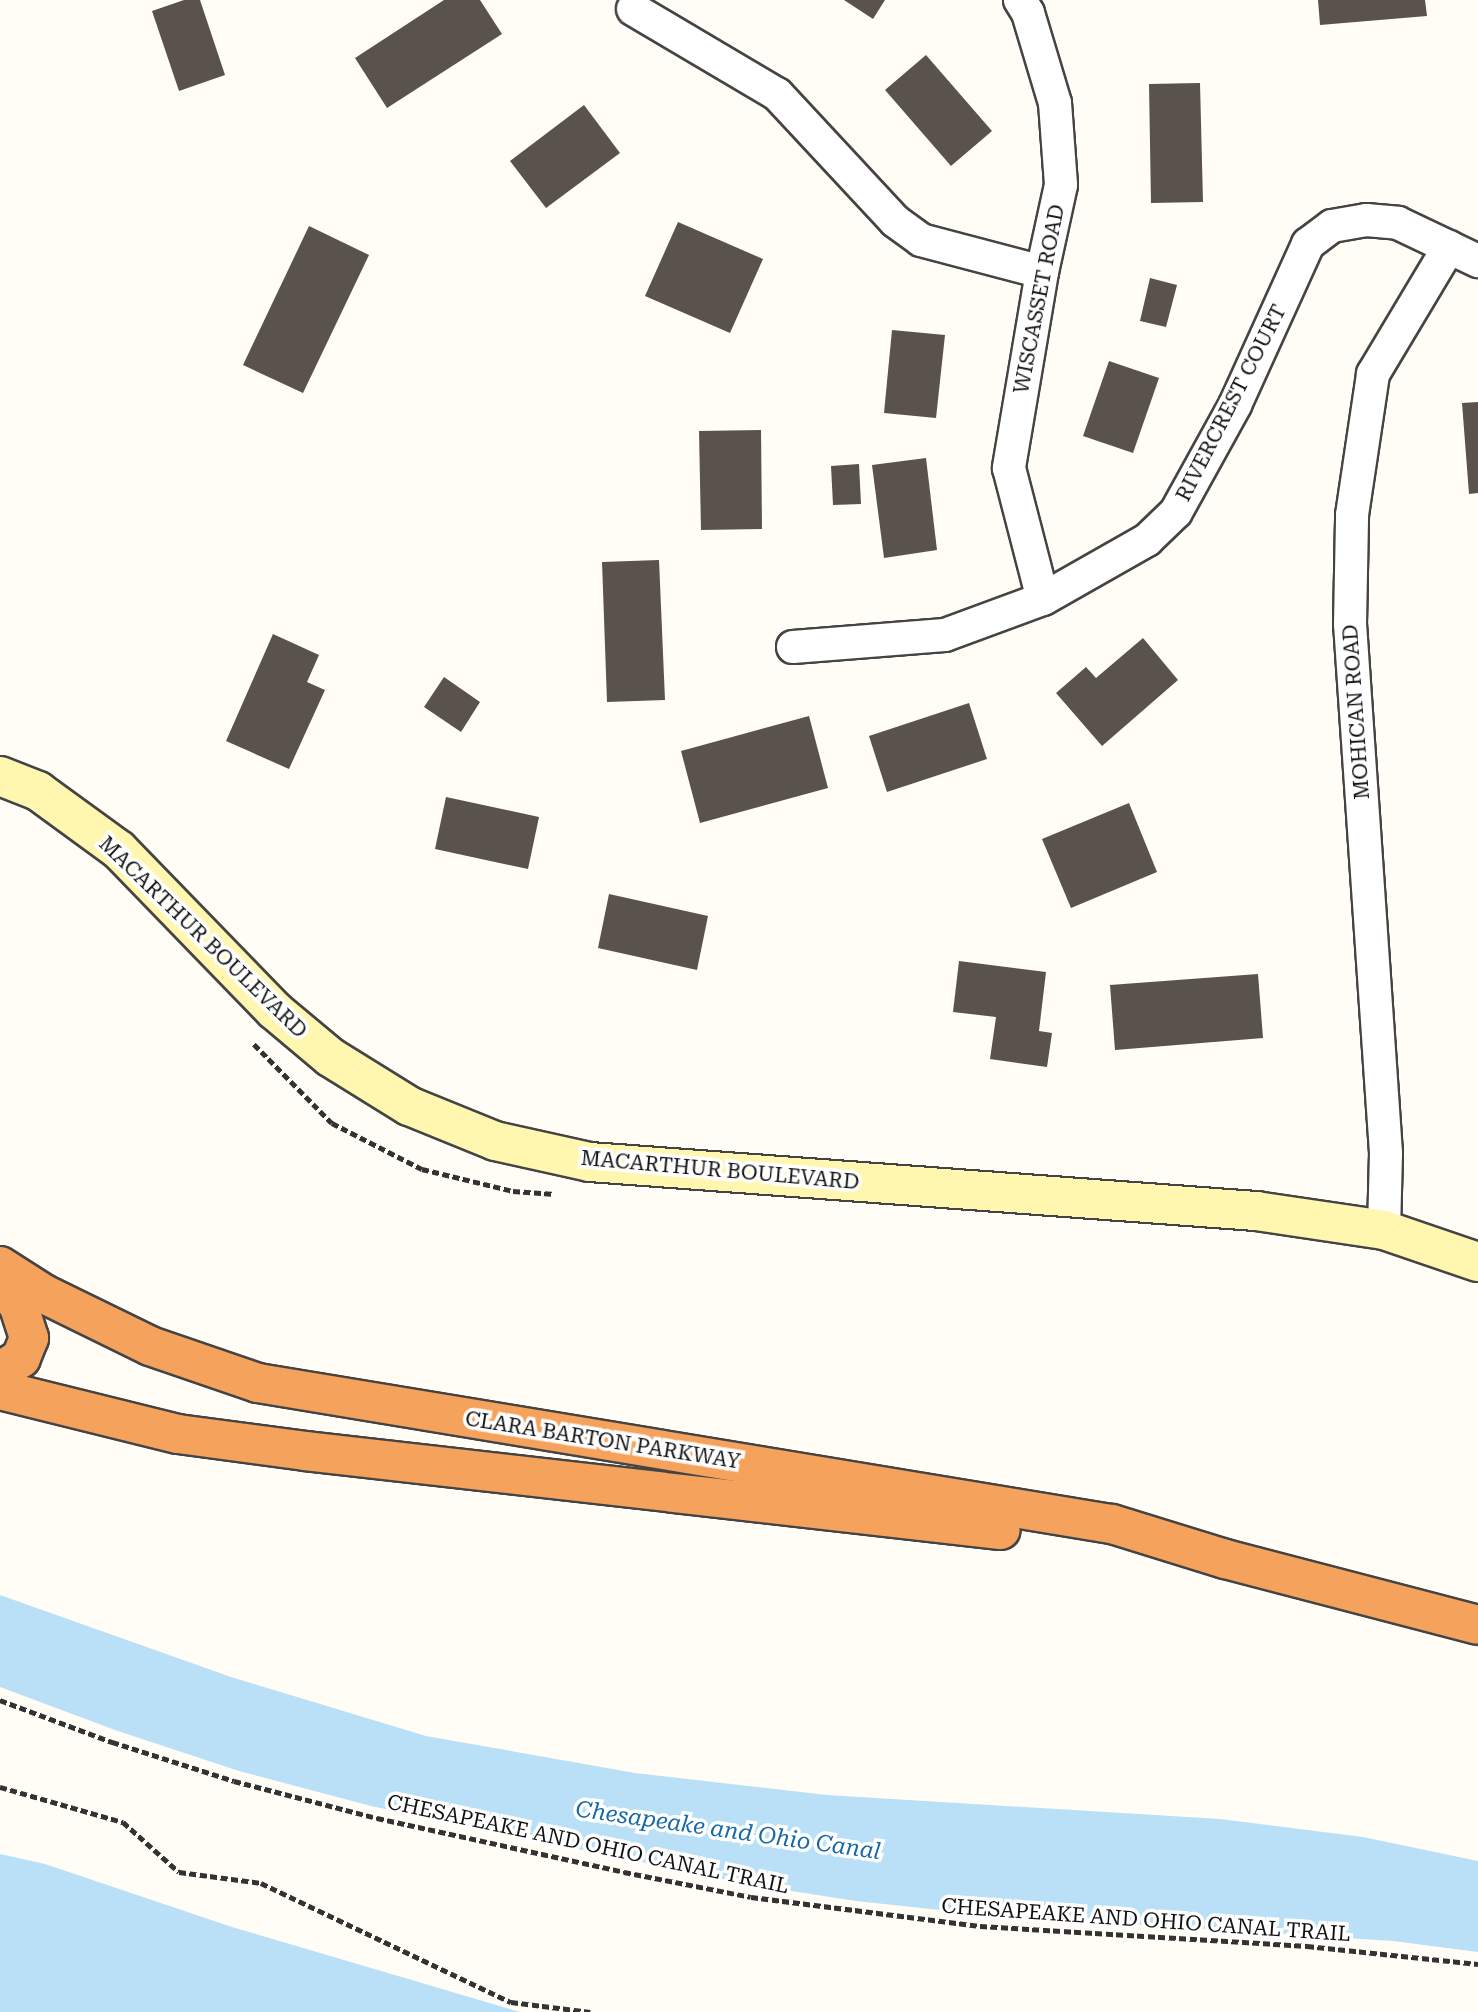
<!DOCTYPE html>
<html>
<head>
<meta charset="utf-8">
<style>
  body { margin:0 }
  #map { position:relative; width:1478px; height:2012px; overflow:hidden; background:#fffdf5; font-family:"Roboto Serif",serif }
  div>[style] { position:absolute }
  .water>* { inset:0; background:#b9e0f7 }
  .building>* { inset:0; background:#5a524d }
  .path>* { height:4.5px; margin-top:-2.25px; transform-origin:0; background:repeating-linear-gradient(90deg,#333 0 7px,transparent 0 10.5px) }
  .roads { filter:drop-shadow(2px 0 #444) drop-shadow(-2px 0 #444) drop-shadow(0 2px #444) drop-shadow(0 -2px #444) }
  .street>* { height:32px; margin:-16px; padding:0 16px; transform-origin:16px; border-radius:16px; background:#fff }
  .secondary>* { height:38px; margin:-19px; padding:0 19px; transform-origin:19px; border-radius:19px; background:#fff6b0 }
  .highway>* { height:38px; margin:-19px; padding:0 19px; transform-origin:19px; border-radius:19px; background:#f5a25d }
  span { translate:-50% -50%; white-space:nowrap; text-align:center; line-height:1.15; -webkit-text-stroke:7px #fff; paint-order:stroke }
  .street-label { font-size:21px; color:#111 }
  .water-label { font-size:23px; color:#1768a6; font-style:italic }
</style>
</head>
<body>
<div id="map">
  <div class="water">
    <i style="clip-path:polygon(0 1595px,231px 1677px,426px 1736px,635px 1773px,827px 1795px,1220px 1819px,1363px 1837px,1478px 1861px,1478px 1952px,1393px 1941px,977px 1914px,856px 1901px,752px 1885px,371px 1806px,239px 1771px,115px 1730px,0 1687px)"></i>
    <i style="clip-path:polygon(0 1854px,45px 1864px,232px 1927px,520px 2012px,0 2012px)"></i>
  </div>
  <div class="building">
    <i style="clip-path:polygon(184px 0,200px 0,225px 75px,179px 91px,152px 11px)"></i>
    <i style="clip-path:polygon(444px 0,480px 0,502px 34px,387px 108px,355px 58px)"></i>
    <i style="clip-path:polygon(844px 0,885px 0,873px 19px)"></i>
    <i style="clip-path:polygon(1318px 0,1425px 0,1427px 16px,1320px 25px)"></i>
    <i style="clip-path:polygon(926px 55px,992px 131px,951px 166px,885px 90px)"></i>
    <i style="clip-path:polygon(1200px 83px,1203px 202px,1151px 203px,1149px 84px)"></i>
    <i style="clip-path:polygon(584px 105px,620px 153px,546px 208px,510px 161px)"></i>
    <i style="clip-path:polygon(678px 222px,763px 259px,730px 333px,645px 296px)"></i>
    <i style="clip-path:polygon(309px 226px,369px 255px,303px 393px,243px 365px)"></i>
    <i style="clip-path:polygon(1150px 278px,1177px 285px,1166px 327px,1140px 321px)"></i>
    <i style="clip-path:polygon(892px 330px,945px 335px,936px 418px,884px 413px)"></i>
    <i style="clip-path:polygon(1109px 361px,1159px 378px,1133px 453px,1083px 436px)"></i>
    <i style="clip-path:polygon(1478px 402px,1478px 493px,1469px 494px,1462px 403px)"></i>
    <i style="clip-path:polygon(761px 430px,762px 529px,701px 530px,699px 431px)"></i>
    <i style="clip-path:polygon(926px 458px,937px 550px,884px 558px,872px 465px)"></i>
    <i style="clip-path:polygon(859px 464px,861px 504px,833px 505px,831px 466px)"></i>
    <i style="clip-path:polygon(659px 560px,665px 700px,607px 702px,602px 562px)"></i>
    <i style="clip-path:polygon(273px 634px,319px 655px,307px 682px,325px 690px,289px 769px,226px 741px)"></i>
    <i style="clip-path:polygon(1143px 638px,1178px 680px,1102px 746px,1056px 693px,1086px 667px,1096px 678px)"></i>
    <i style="clip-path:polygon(444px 677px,480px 702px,461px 732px,424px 707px)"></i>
    <i style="clip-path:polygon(969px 703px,987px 759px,887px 792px,869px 736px)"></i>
    <i style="clip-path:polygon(809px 716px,828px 788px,700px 823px,681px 751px)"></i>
    <i style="clip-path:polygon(446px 797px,539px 817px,528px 869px,435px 849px)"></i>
    <i style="clip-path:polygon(1129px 803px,1157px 872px,1071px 908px,1042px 839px)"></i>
    <i style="clip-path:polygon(609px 894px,708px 916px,697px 970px,598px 948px)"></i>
    <i style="clip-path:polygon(959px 961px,1046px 972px,1039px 1031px,1052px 1033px,1047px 1067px,990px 1059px,996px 1017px,953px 1012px)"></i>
    <i style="clip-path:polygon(1258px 974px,1263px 1038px,1115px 1050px,1110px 985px)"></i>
  </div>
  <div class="path">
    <i style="left:254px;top:1044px;width:111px;rotate:45.4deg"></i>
    <i style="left:332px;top:1123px;width:101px;rotate:27.1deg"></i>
    <i style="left:422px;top:1169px;width:94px;rotate:13.6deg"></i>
    <i style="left:513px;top:1191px;width:42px;rotate:4.1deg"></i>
    <i style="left:0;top:1700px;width:120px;rotate:20.6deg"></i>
    <i style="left:112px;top:1742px;width:128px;rotate:17.7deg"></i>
    <i style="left:234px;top:1781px;width:148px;rotate:14.5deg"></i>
    <i style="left:377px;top:1818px;width:253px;rotate:12.3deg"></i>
    <i style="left:624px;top:1872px;width:129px;rotate:11.1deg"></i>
    <i style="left:751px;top:1897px;width:231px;rotate:7.2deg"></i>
    <i style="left:980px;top:1926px;width:328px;rotate:3.5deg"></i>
    <i style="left:1307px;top:1946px;width:172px;rotate:6deg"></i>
    <i style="left:0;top:1787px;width:128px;rotate:15.9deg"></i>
    <i style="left:123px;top:1822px;width:75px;rotate:41.8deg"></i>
    <i style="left:179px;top:1872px;width:83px;rotate:7.6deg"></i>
    <i style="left:261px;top:1883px;width:277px;rotate:25.5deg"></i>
    <i style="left:511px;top:2002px;width:80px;rotate:7.2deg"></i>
  </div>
  <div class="roads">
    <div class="street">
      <i style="left:1020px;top:0;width:15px;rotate:58deg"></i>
      <i style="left:1028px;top:13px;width:94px;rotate:73.3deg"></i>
      <i style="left:1055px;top:103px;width:82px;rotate:85.8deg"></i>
      <i style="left:1061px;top:185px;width:89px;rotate:102.3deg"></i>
      <i style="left:1042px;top:272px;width:199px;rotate:99.6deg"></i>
      <i style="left:1009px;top:468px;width:135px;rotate:75.5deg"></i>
      <i style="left:633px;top:9px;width:167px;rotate:30.6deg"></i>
      <i style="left:777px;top:94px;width:173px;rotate:47.1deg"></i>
      <i style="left:895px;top:221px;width:32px;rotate:36deg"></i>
      <i style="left:921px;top:240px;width:125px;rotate:14.8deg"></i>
      <i style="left:793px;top:647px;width:152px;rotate:-4.5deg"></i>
      <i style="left:945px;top:635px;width:104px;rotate:-20.2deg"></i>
      <i style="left:1043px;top:599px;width:120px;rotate:-29.6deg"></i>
      <i style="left:1147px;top:540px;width:40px;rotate:-44deg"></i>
      <i style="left:1176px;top:512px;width:122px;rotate:-61.1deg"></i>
      <i style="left:1235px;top:405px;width:177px;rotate:-65.6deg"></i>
      <i style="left:1308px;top:244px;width:30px;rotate:-37deg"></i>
      <i style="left:1332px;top:226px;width:35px;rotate:-10deg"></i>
      <i style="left:1366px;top:220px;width:32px;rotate:5deg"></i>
      <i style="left:1398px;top:223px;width:89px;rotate:25.4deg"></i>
      <i style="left:1384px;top:1230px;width:77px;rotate:-88.5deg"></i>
      <i style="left:1386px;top:1153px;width:530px;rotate:-93.89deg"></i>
      <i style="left:1350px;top:624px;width:109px;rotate:-88.9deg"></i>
      <i style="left:1352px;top:515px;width:143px;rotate:-81.5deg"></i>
      <i style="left:1373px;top:374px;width:148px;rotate:-59.1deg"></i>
    </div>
    <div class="secondary">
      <i style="left:0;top:776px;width:41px;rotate:21.5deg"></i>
      <i style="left:38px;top:791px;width:100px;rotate:36.1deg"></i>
      <i style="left:119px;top:850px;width:223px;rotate:45.9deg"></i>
      <i style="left:274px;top:1010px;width:73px;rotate:40deg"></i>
      <i style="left:330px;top:1057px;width:93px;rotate:31.8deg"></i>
      <i style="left:409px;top:1106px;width:93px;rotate:22.1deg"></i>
      <i style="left:495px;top:1141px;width:97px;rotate:12.5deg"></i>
      <i style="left:590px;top:1162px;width:668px;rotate:4.21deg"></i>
      <i style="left:1256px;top:1211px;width:129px;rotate:8.4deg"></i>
      <i style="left:1384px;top:1230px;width:99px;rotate:18.8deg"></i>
    </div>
    <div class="highway">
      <i style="left:0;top:1266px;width:52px;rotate:32.5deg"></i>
      <i style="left:44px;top:1294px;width:118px;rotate:26.1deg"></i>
      <i style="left:150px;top:1346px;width:114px;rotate:18.9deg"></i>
      <i style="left:258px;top:1383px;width:866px;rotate:9.38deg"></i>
      <i style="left:1112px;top:1524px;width:118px;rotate:17.2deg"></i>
      <i style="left:1225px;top:1559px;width:261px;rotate:14.6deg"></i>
      <i style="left:0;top:1285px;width:26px;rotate:47deg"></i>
      <i style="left:18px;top:1304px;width:36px;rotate:72deg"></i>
      <i style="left:29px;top:1338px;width:22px;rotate:112deg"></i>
      <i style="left:21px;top:1358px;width:25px;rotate:148deg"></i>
      <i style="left:0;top:1390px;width:183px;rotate:13.9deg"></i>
      <i style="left:178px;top:1434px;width:128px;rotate:7.6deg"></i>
      <i style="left:305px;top:1451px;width:700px;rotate:6.48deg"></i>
    </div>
  </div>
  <div class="street-label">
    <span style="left:1039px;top:299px;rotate:-79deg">WISCASSET ROAD</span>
    <span style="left:1231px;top:403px;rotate:-63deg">RIVERCREST COURT</span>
    <span style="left:1356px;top:712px;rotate:-94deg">MOHICAN ROAD</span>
    <span style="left:203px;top:937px;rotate:44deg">MACARTHUR BOULEVARD</span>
    <span style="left:720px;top:1170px;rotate:5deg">MACARTHUR BOULEVARD</span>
    <span style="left:603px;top:1440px;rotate:9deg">CLARA BARTON PARKWAY</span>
    <span style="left:588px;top:1844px;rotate:12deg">CHESAPEAKE AND OHIO CANAL TRAIL</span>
    <span style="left:1146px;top:1920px;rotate:4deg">CHESAPEAKE AND OHIO CANAL TRAIL</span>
  </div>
  <div class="water-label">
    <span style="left:728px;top:1831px;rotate:8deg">Chesapeake and Ohio Canal</span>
  </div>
</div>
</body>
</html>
